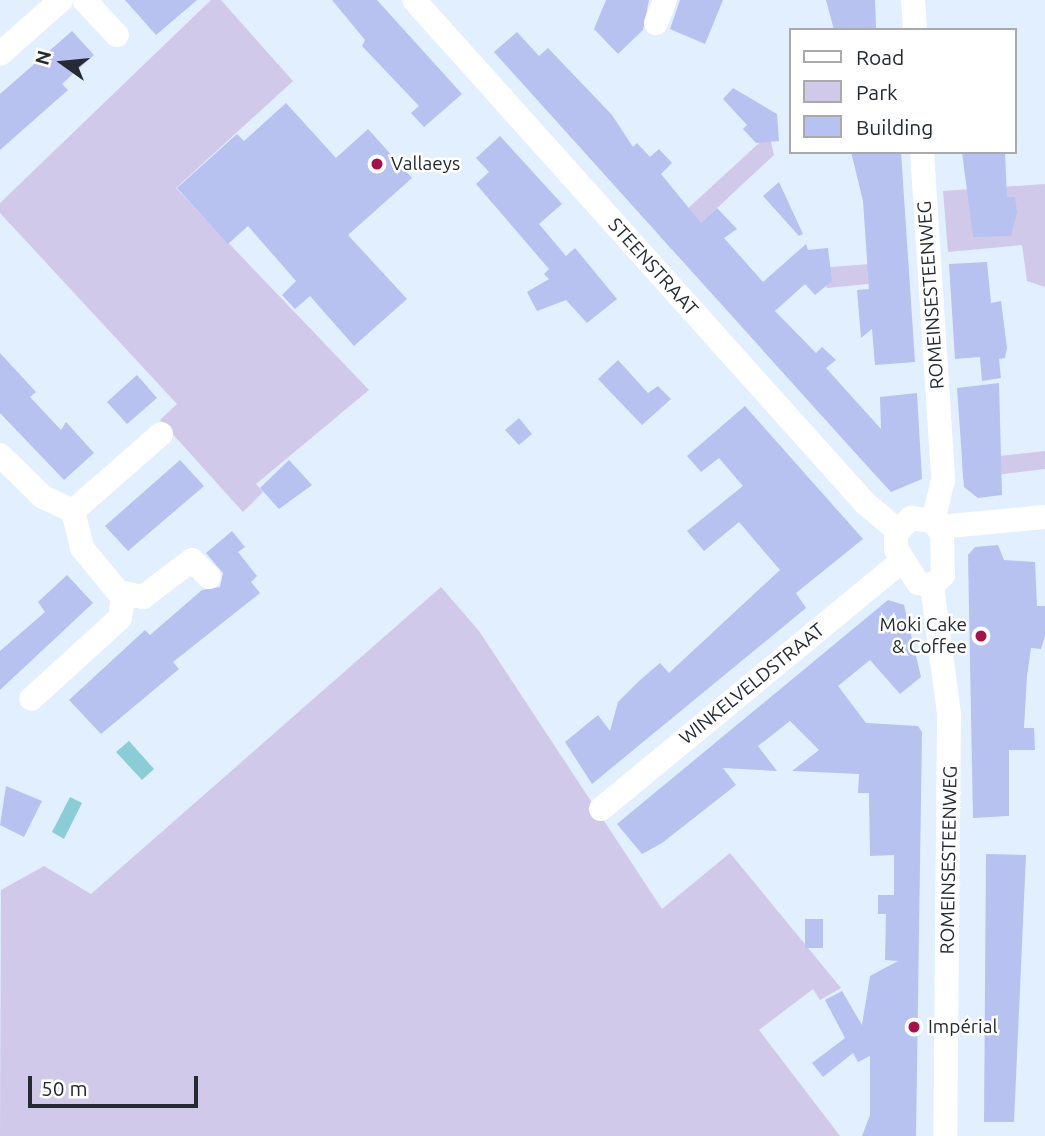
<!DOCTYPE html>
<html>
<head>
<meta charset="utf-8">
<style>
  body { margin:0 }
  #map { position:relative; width:1045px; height:1136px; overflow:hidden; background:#e1efff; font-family:Ubuntu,sans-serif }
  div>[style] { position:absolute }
  .green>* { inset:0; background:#d1c9ea }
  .water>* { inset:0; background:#8bcdd6 }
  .building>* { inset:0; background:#b7c2f1 }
  .minor>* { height:24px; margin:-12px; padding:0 12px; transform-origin:12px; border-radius:12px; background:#fff }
  .dots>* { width:19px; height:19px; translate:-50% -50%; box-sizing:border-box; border:4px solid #fff; border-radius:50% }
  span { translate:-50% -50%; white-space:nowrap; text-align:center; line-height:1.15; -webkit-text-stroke:5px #fff; paint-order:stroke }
  .poi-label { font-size:19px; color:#252b33 }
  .left { translate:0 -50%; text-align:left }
  .right { translate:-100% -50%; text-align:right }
  .street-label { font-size:19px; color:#252b33 }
  .legend { position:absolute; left:789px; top:28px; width:228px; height:126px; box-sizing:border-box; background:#fff; border:2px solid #a8aaad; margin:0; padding:9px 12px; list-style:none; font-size:21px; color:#252b33 }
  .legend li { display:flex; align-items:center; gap:14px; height:35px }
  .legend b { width:35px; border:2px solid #a8aaad }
  .north { position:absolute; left:28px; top:28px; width:70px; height:70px; -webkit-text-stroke:5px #fff; paint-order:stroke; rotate:285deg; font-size:19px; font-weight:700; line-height:28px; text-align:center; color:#252b33 }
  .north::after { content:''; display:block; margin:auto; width:24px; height:32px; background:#252b33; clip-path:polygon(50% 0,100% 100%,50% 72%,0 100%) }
  .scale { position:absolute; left:28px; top:1076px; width:170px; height:32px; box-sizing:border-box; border:4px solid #252b33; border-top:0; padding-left:9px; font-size:21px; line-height:24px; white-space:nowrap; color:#252b33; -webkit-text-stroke:5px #fff; paint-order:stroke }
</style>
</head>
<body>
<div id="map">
  <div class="green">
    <i style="clip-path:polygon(211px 0,221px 0,293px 81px,176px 188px,369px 390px,256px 484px,263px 492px,243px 512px,160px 420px,177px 404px,0 213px,0 203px)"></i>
    <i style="clip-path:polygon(769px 134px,774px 155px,672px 250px,659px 235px)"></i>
    <i style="clip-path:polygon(1045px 184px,1045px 287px,1027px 281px,1022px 245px,948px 252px,943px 191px)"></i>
    <i style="clip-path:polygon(908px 261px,909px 280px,827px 288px,818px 268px)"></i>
    <i style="clip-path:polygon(1045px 451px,1045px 469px,963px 479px,962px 460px)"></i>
    <i style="clip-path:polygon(441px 587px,479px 631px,662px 909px,730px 853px,841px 988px,820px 1000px,813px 989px,759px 1030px,840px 1136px,0 1136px,1px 890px,44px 866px,91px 894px)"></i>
  </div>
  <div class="water">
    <i style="clip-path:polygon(129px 741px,154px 769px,142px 780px,116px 752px)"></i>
    <i style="clip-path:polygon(70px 797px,82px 803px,64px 839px,52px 832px)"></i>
  </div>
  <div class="building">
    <i style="clip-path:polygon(125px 0,197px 0,156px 35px)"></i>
    <i style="clip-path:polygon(332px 0,377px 0,462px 94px,424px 127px,411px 113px,419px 106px,362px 46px,365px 40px)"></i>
    <i style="clip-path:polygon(606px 0,649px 0,643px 30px,618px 54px,594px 29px)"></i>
    <i style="clip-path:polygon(680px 0,723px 0,705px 44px,670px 29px)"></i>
    <i style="clip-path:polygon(826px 0,875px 0,876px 28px,834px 30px)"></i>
    <i style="clip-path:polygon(72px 31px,94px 55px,62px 84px,68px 90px,0 150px,0 94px)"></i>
    <i style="clip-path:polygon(517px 32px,539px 56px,548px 48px,612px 115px,633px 147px,637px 143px,650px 157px,659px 149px,672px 163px,661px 174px,701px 223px,717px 208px,737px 229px,724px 238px,763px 282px,806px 244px,808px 250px,828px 248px,832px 281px,815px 295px,805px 284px,775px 311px,816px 353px,822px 347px,836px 360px,826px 368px,881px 429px,880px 397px,917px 393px,922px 479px,891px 492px,868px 467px,494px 52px)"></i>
    <i style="clip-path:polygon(733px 88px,777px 114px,779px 141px,756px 143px,743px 129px,747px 125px,723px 99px)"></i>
    <i style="clip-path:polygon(286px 103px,336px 158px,368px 129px,412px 178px,348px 235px,407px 299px,354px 346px,310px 296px,295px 309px,282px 295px,296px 281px,248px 226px,228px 244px,177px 188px,237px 134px,244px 141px)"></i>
    <i style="clip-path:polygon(500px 136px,562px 204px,539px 224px,566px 256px,575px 248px,617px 299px,587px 323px,566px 300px,537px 311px,527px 292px,549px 279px,544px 274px,549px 269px,476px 184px,489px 172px,476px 158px)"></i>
    <i style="clip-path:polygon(851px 152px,901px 152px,915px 362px,875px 365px,872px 329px,861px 338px,857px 290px,869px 289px,863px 201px)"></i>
    <i style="clip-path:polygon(962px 152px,1005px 152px,1007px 197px,1015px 197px,1017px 212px,1011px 236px,973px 237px)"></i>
    <i style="clip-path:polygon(779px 182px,803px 234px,799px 236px,763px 196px)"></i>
    <i style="clip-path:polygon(987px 262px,991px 303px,1001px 301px,1007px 348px,1005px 358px,999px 359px,1001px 378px,982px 381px,980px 357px,955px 359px,949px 264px)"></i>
    <i style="clip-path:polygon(0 353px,36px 392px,30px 397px,61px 430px,66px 422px,94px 453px,64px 480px,0 413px)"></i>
    <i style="clip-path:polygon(618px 360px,648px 393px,658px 386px,671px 399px,642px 425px,598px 379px)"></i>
    <i style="clip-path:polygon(137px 375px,157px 398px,127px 424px,107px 402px)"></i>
    <i style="clip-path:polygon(999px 383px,1002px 495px,978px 498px,964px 487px,957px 388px)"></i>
    <i style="clip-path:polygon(745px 406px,863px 539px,796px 593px,806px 608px,592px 784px,565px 742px,598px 715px,610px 731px,618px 702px,639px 681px,660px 663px,669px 673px,780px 570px,739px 522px,704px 551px,687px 531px,743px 486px,719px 458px,701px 472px,687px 456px)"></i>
    <i style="clip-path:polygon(519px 418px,532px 434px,519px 445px,505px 430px)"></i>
    <i style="clip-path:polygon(180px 460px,204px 486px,128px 551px,105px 526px)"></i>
    <i style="clip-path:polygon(289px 460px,312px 485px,279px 509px,260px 488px)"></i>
    <i style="clip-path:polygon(232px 531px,245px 547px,238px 552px,257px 576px,251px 582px,260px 593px,173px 662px,179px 669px,101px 734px,69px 700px,145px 630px,150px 635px,202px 590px,220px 587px,223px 573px,206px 553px)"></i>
    <i style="clip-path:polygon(998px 545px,1004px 560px,1035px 562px,1037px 606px,1045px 606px,1045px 636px,1041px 649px,1031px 648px,1027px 676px,1024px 728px,1034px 728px,1035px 750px,1009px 750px,1009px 816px,973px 818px,968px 555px,975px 547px)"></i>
    <i style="clip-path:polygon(67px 575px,93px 603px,0 690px,0 651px,45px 612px,38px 602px)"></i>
    <i style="clip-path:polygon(888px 600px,904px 605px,921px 677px,900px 694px,870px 660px,838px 686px,866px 723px,918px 726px,922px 732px,916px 1136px,862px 1136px,870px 1115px,870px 1056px,858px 1062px,853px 1053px,823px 1077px,812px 1063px,845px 1038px,825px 1000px,842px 991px,862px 1025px,870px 976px,898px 961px,885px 960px,886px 914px,878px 914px,878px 895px,894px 895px,894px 855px,870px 856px,869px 793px,858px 793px,859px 774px,792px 771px,819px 750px,790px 721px,758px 746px,777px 771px,723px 768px,736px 785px,662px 843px,642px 854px,617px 824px)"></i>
    <i style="clip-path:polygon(6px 786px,42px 801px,24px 837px,0 825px)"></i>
    <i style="clip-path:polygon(986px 854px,1026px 855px,1014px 1122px,984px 1122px)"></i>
    <i style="clip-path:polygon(805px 919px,823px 919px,823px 948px,805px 948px)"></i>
  </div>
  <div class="minor">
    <i style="left:84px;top:0;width:48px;rotate:46.7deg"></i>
    <i style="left:414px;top:0;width:676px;rotate:48.12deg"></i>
    <i style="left:865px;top:503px;width:42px;rotate:40.2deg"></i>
    <i style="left:913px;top:0;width:30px;rotate:86deg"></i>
    <i style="left:656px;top:23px;width:25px;rotate:-69deg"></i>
    <i style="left:0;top:54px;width:81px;rotate:-41.5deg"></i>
    <i style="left:922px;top:152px;width:329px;rotate:86.3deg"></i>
    <i style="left:943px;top:480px;width:42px;rotate:103.7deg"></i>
    <i style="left:0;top:455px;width:60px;rotate:44.3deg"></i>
    <i style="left:43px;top:497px;width:33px;rotate:25deg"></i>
    <i style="left:73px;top:511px;width:38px;rotate:76deg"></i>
    <i style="left:82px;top:548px;width:65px;rotate:50.6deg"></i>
    <i style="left:123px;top:598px;width:20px;rotate:99deg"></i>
    <i style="left:120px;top:618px;width:120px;rotate:137.7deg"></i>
    <i style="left:73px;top:511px;width:117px;rotate:-41.2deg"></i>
    <i style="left:911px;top:518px;width:22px;rotate:8deg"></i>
    <i style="left:933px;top:521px;width:16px;rotate:55deg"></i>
    <i style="left:942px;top:534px;width:41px;rotate:88.6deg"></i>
    <i style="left:943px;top:575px;width:16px;rotate:135deg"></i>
    <i style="left:932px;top:586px;width:14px;rotate:-168deg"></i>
    <i style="left:918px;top:583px;width:40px;rotate:-122.9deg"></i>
    <i style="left:896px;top:549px;width:16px;rotate:-90deg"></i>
    <i style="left:896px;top:533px;width:21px;rotate:-45deg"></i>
    <i style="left:939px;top:527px;width:106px;rotate:-5.4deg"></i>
    <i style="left:932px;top:586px;width:129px;rotate:82.4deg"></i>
    <i style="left:949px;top:714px;width:422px;rotate:90.5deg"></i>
    <i style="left:119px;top:592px;width:25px;rotate:12deg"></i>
    <i style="left:143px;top:597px;width:61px;rotate:-37.1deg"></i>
    <i style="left:192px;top:560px;width:24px;rotate:45deg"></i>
    <i style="left:601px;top:809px;width:391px;rotate:-39.5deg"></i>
  </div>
  <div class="dots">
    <i style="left:377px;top:164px;background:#a5114b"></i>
    <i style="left:981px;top:636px;background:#a5114b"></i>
    <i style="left:914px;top:1027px;background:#a5114b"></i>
  </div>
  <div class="poi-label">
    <span class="left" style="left:391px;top:164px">Vallaeys</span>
    <span class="right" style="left:967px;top:636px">Moki Cake<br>&amp; Coffee</span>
    <span class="left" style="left:928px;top:1027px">Impérial</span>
  </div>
  <div class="street-label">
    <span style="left:653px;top:267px;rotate:48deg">STEENSTRAAT</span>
    <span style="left:931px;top:295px;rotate:-94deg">ROMEINSESTEENWEG</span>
    <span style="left:752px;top:684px;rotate:-39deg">WINKELVELDSTRAAT</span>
    <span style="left:949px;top:860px;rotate:-89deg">ROMEINSESTEENWEG</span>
  </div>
  <ul class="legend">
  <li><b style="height:9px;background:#fff"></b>Road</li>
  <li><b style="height:19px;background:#d1c9ea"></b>Park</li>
  <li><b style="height:19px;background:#b7c2f1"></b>Building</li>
  </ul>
  <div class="north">N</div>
  <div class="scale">50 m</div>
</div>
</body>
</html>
